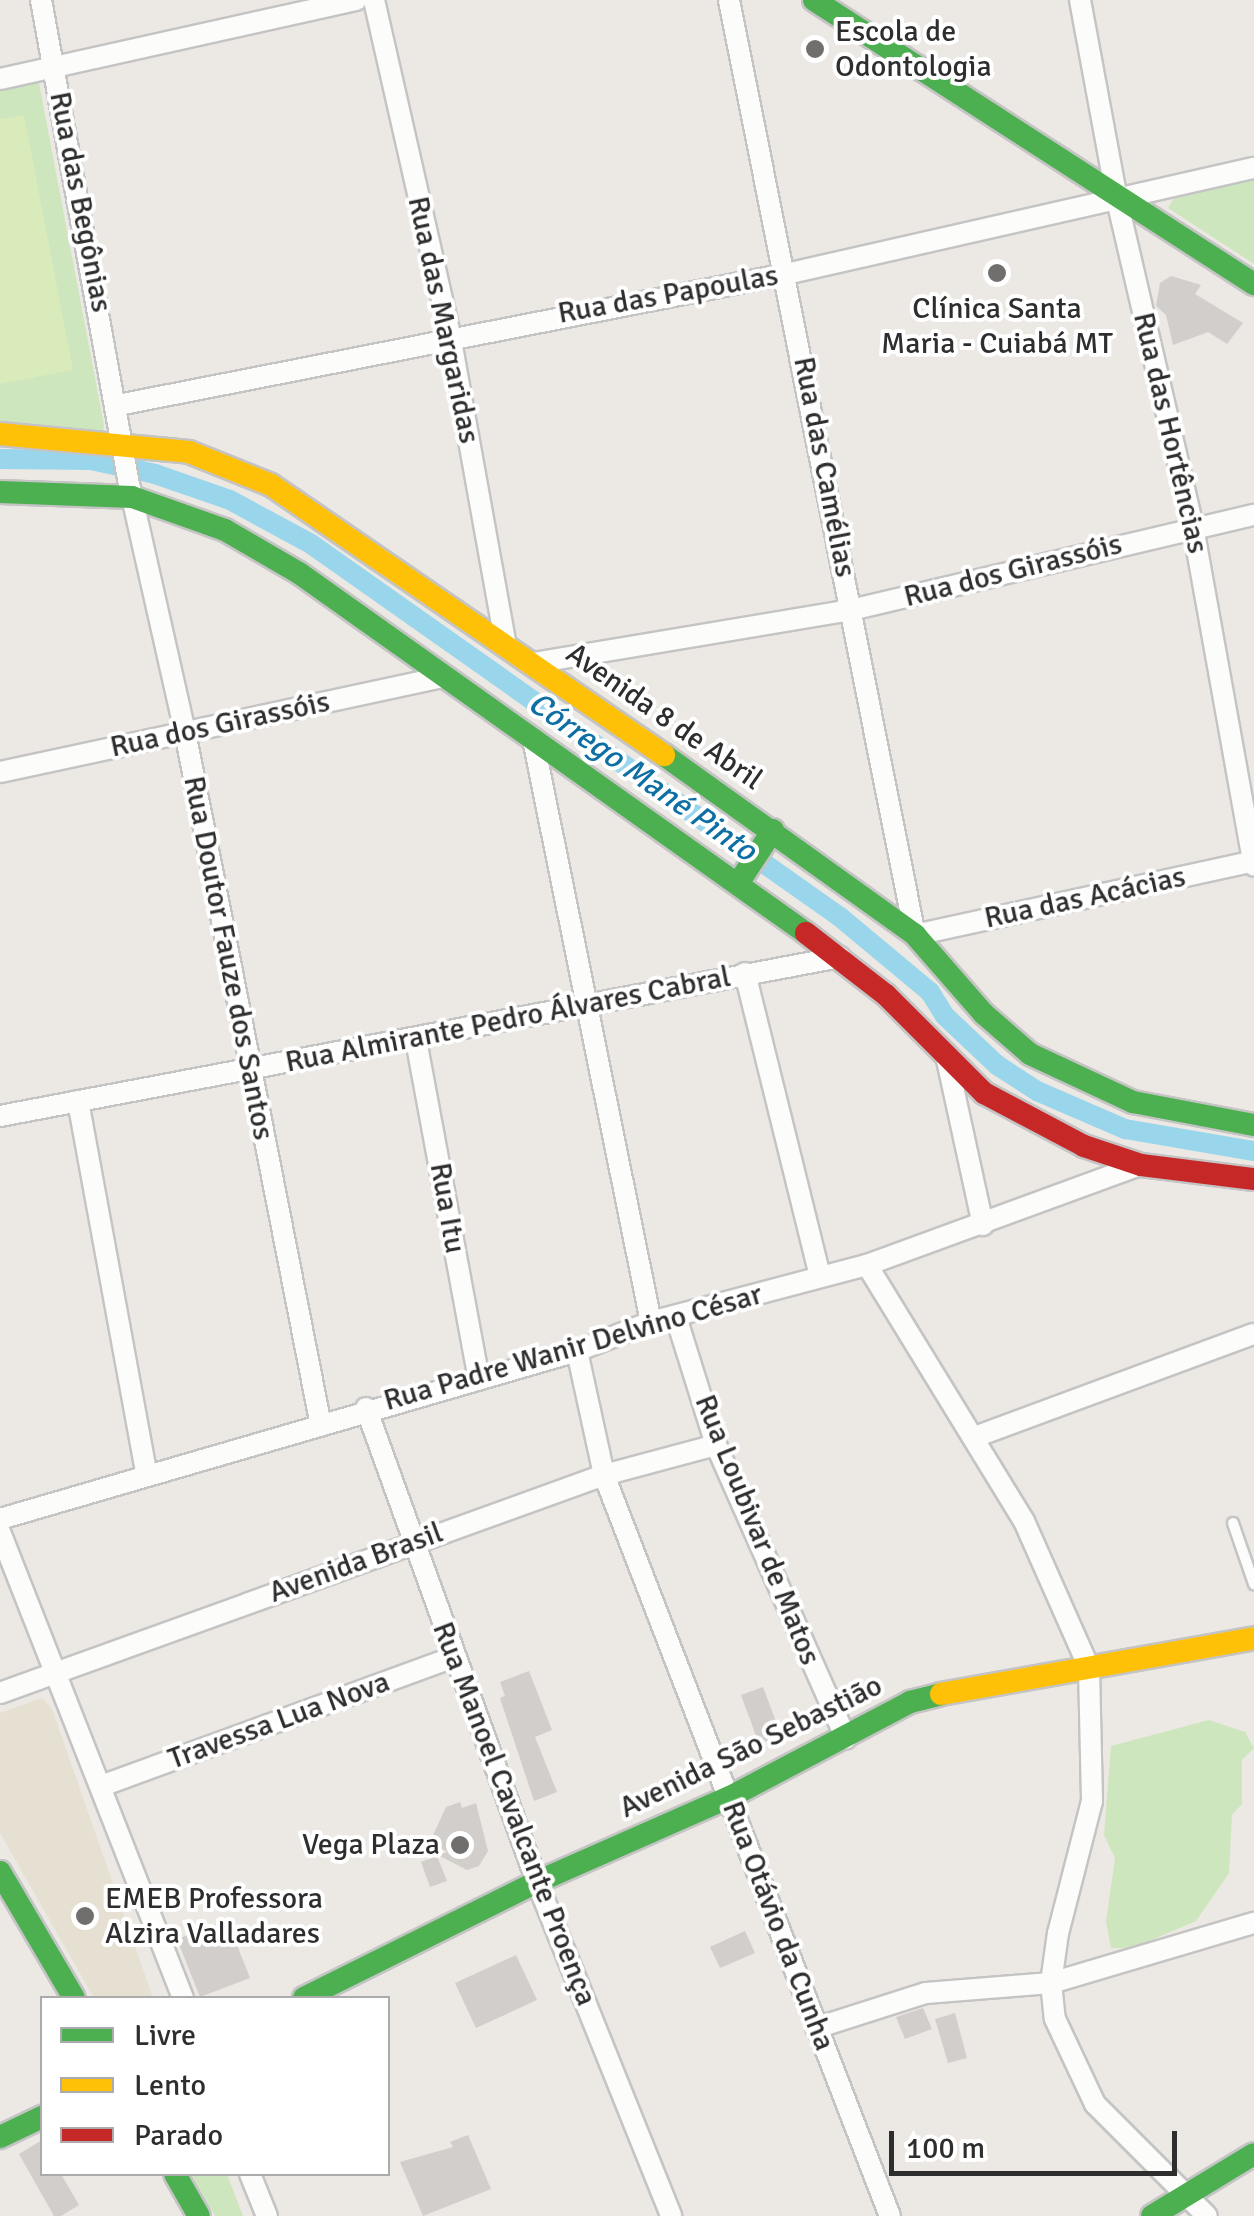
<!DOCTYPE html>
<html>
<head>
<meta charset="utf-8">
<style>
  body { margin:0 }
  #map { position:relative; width:1254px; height:2216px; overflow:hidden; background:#ece8e4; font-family:Signika,sans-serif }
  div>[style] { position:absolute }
  .education>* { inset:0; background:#e6e0d3 }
  .green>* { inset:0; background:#cee6be }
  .pitch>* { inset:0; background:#d9eabb }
  .canal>* { height:20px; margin:-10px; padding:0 10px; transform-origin:10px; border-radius:10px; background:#99d6ec }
  .building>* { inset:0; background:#d1cecb }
  .roads { filter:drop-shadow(2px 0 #c5c4c5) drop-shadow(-2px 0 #c5c4c5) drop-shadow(0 2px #c5c4c5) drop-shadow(0 -2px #c5c4c5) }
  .lane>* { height:10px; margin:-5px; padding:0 5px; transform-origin:5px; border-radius:5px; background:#fcfcfb }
  .street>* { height:20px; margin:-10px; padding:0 10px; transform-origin:10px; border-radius:10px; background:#fcfcfb }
  .fast>* { height:22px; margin:-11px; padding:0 11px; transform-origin:11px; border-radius:11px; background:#4caf50 }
  .slow>* { height:22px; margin:-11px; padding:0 11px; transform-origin:11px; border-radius:11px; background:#ffc107 }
  .jam>* { height:22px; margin:-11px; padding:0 11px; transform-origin:11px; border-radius:11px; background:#c62828 }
  .dots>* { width:28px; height:28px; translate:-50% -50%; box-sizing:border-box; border:5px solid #fff; border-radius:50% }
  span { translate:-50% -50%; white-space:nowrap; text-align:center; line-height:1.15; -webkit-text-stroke:8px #fff; paint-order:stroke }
  .poi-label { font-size:30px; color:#2e2e2e }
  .left { translate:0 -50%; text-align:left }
  .right { translate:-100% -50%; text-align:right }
  .street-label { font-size:30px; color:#2e2e2e }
  .water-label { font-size:32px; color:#0d6fa3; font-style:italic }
  .legend { position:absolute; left:40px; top:1996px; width:350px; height:180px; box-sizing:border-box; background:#fff; border:2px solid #ababab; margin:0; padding:12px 18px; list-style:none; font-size:30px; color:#2e2e2e }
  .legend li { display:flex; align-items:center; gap:20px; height:50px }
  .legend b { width:50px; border:2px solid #ababab }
  .scale { position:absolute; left:889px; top:2131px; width:288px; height:45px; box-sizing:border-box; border:5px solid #2e2e2e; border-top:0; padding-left:12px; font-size:30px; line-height:35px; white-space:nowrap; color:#2e2e2e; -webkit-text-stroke:8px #fff; paint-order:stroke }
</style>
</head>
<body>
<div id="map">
  <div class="education">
    <i style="clip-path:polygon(42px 1698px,52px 1709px,153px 1998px,94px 1998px,0 1833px,0 1713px)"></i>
  </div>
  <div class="green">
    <i style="clip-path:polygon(38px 78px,104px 425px,103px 432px,0 428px,0 85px)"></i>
    <i style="clip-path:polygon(1254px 180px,1254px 264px,1168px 208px,1174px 198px)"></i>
    <i style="clip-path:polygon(1209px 1720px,1245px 1732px,1254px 1748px,1242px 1760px,1242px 1804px,1232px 1815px,1229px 1873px,1196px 1921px,1133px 1948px,1111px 1948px,1106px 1922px,1115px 1858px,1104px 1835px,1111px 1746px)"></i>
    <i style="clip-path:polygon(191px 2174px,227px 2174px,243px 2216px,215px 2216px)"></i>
  </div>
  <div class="pitch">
    <i style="clip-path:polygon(24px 115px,73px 370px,0 384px,0 119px)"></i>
  </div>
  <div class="canal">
    <i style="left:0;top:459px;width:91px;rotate:0.6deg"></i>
    <i style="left:91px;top:460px;width:66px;rotate:12.3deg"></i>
    <i style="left:155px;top:474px;width:79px;rotate:19.1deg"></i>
    <i style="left:230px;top:500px;width:92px;rotate:28.5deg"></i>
    <i style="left:311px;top:544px;width:647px;rotate:35.19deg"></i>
    <i style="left:840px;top:917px;width:117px;rotate:39.8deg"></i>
    <i style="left:930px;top:992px;width:28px;rotate:58deg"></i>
    <i style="left:945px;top:1016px;width:71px;rotate:43.3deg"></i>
    <i style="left:997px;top:1065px;width:48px;rotate:33deg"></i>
    <i style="left:1037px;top:1091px;width:96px;rotate:23.4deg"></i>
    <i style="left:1125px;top:1129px;width:131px;rotate:9.7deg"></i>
  </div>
  <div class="building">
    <i style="clip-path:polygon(1171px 276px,1201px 285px,1195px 294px,1243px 323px,1227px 344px,1208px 332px,1173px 345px,1166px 315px,1156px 306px,1160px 283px)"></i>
    <i style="clip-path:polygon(529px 1671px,552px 1730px,535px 1737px,557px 1792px,534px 1801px,500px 1698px,505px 1696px,500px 1682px)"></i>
    <i style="clip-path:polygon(763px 1687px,781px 1735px,759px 1744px,741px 1695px)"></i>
    <i style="clip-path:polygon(460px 1802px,462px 1808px,476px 1803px,488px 1851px,479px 1866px,467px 1870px,438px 1855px,447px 1852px,430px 1842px,446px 1807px)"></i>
    <i style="clip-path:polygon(437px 1856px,447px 1881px,430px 1887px,421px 1862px)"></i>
    <i style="clip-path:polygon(227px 1920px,250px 1978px,200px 1997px,177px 1939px)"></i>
    <i style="clip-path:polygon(745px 1931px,755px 1953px,720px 1968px,710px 1947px)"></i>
    <i style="clip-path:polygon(516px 1955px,537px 2000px,476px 2028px,455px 1983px)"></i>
    <i style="clip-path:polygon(923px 2008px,932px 2029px,905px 2039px,896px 2017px)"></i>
    <i style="clip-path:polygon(955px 2013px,967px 2058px,948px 2063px,935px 2019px)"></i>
    <i style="clip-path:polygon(468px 2135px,491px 2189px,423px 2216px,400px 2162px,453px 2147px,450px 2142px)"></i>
    <i style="clip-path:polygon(42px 2140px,42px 2174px,61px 2174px,79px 2205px,61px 2216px,54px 2216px,19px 2154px)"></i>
  </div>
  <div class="roads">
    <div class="lane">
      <i style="left:1233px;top:1523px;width:65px;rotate:71deg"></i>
    </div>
    <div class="street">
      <i style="left:41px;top:0;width:496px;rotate:79.7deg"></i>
      <i style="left:130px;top:488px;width:250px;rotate:77.3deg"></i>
      <i style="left:185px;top:732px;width:702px;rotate:78.91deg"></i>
      <i style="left:374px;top:0;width:344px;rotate:77.2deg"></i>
      <i style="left:450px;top:335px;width:312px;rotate:79.8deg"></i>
      <i style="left:729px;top:0;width:953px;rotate:78.75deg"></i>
      <i style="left:915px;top:935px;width:347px;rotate:-12.3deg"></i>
      <i style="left:1080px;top:0;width:203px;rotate:79.5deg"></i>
      <i style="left:1117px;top:200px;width:336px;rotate:76.9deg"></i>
      <i style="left:1193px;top:527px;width:344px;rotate:79.8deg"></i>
      <i style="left:0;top:79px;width:365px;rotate:-12.5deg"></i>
      <i style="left:118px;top:405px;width:681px;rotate:-11.1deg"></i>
      <i style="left:786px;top:274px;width:480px;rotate:-12.8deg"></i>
      <i style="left:534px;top:663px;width:321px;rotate:-9.5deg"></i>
      <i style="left:851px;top:610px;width:414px;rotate:-13.3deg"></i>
      <i style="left:534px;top:744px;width:590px;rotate:78.56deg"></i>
      <i style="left:0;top:772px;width:450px;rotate:-12.1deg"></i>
      <i style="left:745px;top:973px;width:312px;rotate:76.1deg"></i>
      <i style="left:416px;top:1040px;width:341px;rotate:79.5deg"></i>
      <i style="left:947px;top:1060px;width:169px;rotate:77.7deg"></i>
      <i style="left:78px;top:1101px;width:377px;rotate:79.6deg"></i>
      <i style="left:0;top:1116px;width:855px;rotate:-10.72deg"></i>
      <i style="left:867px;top:1265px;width:300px;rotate:58.5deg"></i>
      <i style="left:1024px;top:1521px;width:161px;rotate:66.1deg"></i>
      <i style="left:1089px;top:1668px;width:133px;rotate:88.7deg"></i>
      <i style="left:1092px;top:1801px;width:136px;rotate:104.4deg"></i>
      <i style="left:1058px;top:1933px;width:50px;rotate:98deg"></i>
      <i style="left:1051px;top:1983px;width:36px;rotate:84deg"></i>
      <i style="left:1055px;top:2019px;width:94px;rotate:64.8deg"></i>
      <i style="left:1095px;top:2104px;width:158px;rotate:45deg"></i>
      <i style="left:676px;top:1317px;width:134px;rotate:72.6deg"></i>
      <i style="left:716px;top:1445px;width:321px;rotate:66.1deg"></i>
      <i style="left:577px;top:1351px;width:127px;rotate:77.7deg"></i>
      <i style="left:604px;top:1475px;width:794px;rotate:68.9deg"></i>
      <i style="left:366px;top:1408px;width:504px;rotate:70.16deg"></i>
      <i style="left:537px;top:1882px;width:360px;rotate:68.1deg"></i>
      <i style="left:975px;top:1437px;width:297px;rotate:-20.3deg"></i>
      <i style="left:0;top:1519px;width:601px;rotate:-16.23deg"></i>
      <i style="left:577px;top:1351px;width:79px;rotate:-21.4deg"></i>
      <i style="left:651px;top:1322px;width:223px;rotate:-14.8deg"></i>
      <i style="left:867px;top:1265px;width:292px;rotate:-20.1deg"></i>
      <i style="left:0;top:1532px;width:501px;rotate:68.56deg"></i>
      <i style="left:0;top:1693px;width:642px;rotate:-19.85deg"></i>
      <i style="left:604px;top:1475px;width:116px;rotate:-15deg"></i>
      <i style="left:104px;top:1785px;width:372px;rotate:-20.1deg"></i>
      <i style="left:816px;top:2028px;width:115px;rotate:-17.7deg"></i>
      <i style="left:926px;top:1993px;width:125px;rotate:-4.6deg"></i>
      <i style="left:1051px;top:1983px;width:212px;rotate:-16.5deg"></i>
      <i style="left:250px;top:2174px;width:45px;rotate:68deg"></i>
    </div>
    <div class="fast">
      <i style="left:814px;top:0;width:524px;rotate:32.84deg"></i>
      <i style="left:0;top:492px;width:132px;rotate:2.2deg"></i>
      <i style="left:132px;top:497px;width:99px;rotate:19.5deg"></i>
      <i style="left:225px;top:530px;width:86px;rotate:30.2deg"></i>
      <i style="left:299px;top:573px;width:622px;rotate:35.38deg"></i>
      <i style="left:664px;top:755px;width:309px;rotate:35.6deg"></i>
      <i style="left:915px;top:935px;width:105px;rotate:48.9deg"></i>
      <i style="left:984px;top:1014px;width:61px;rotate:41deg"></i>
      <i style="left:1030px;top:1054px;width:114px;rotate:25deg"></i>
      <i style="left:1133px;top:1102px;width:123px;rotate:10.8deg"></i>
      <i style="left:739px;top:882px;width:62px;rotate:-56.8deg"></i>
      <i style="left:0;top:1872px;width:146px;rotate:59.6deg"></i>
      <i style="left:304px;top:1998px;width:260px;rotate:-26.5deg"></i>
      <i style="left:537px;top:1882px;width:211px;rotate:-23.8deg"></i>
      <i style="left:730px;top:1797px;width:204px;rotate:-27.8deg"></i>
      <i style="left:910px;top:1702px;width:32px;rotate:-14deg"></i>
      <i style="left:0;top:2137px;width:47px;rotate:-25.5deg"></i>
      <i style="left:175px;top:2174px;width:48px;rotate:60.3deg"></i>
      <i style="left:1152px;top:2216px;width:119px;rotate:-31.3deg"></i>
    </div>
    <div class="slow">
      <i style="left:0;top:434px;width:190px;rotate:5.4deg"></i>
      <i style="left:189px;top:452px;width:88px;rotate:21.9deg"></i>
      <i style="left:271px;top:485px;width:477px;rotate:34.5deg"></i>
      <i style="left:941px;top:1694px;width:318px;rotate:-10.1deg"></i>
    </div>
    <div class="jam">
      <i style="left:806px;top:933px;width:101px;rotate:37.8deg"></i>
      <i style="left:886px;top:995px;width:139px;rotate:45deg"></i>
      <i style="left:984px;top:1093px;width:113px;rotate:27.9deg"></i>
      <i style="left:1084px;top:1146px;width:60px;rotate:18.4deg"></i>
      <i style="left:1141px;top:1165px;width:114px;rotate:7.1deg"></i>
    </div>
  </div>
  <div class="dots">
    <i style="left:815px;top:49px;background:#706f6e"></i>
    <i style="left:997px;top:273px;background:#706f6e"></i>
    <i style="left:460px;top:1845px;background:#706f6e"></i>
    <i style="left:85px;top:1916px;background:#706f6e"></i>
  </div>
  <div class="poi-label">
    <span class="left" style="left:835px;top:49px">Escola de<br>Odontologia</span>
    <span style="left:997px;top:326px">Clínica Santa<br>Maria - Cuiabá MT</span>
    <span class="right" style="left:440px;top:1845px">Vega Plaza</span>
    <span class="left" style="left:105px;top:1916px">EMEB Professora<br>Alzira Valladares</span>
  </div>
  <div class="street-label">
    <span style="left:80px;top:202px;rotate:79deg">Rua das Begônias</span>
    <span style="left:668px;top:295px;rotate:-10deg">Rua das Papoulas</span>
    <span style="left:443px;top:320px;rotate:78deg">Rua das Margaridas</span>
    <span style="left:1170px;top:433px;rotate:77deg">Rua das Hortências</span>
    <span style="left:824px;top:467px;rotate:79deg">Rua das Camélias</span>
    <span style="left:1013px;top:571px;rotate:-14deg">Rua dos Girassóis</span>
    <span style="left:664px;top:717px;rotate:35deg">Avenida 8 de Abril</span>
    <span style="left:220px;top:725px;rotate:-12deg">Rua dos Girassóis</span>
    <span style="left:1085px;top:898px;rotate:-12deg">Rua das Acácias</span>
    <span style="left:228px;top:958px;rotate:79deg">Rua Doutor Fauze dos Santos</span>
    <span style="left:508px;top:1020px;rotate:-11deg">Rua Almirante Pedro Álvares Cabral</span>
    <span style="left:447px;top:1208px;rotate:80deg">Rua Itu</span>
    <span style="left:573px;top:1348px;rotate:-16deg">Rua Padre Wanir Delvino César</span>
    <span style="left:757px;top:1530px;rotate:68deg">Rua Loubivar de Matos</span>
    <span style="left:356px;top:1563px;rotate:-20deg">Avenida Brasil</span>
    <span style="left:279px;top:1721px;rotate:-20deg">Travessa Lua Nova</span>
    <span style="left:751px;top:1747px;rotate:-26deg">Avenida São Sebastião</span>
    <span style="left:514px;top:1814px;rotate:69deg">Rua Manoel Cavalcante Proença</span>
    <span style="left:778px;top:1926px;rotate:69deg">Rua Otávio da Cunha</span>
  </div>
  <div class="water-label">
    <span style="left:642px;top:777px;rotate:35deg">Córrego Mané Pinto</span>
  </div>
  <ul class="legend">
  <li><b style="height:12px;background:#4caf50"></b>Livre</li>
  <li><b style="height:12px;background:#ffc107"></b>Lento</li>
  <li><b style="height:12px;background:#c62828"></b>Parado</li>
  </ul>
  <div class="scale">100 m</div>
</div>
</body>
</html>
